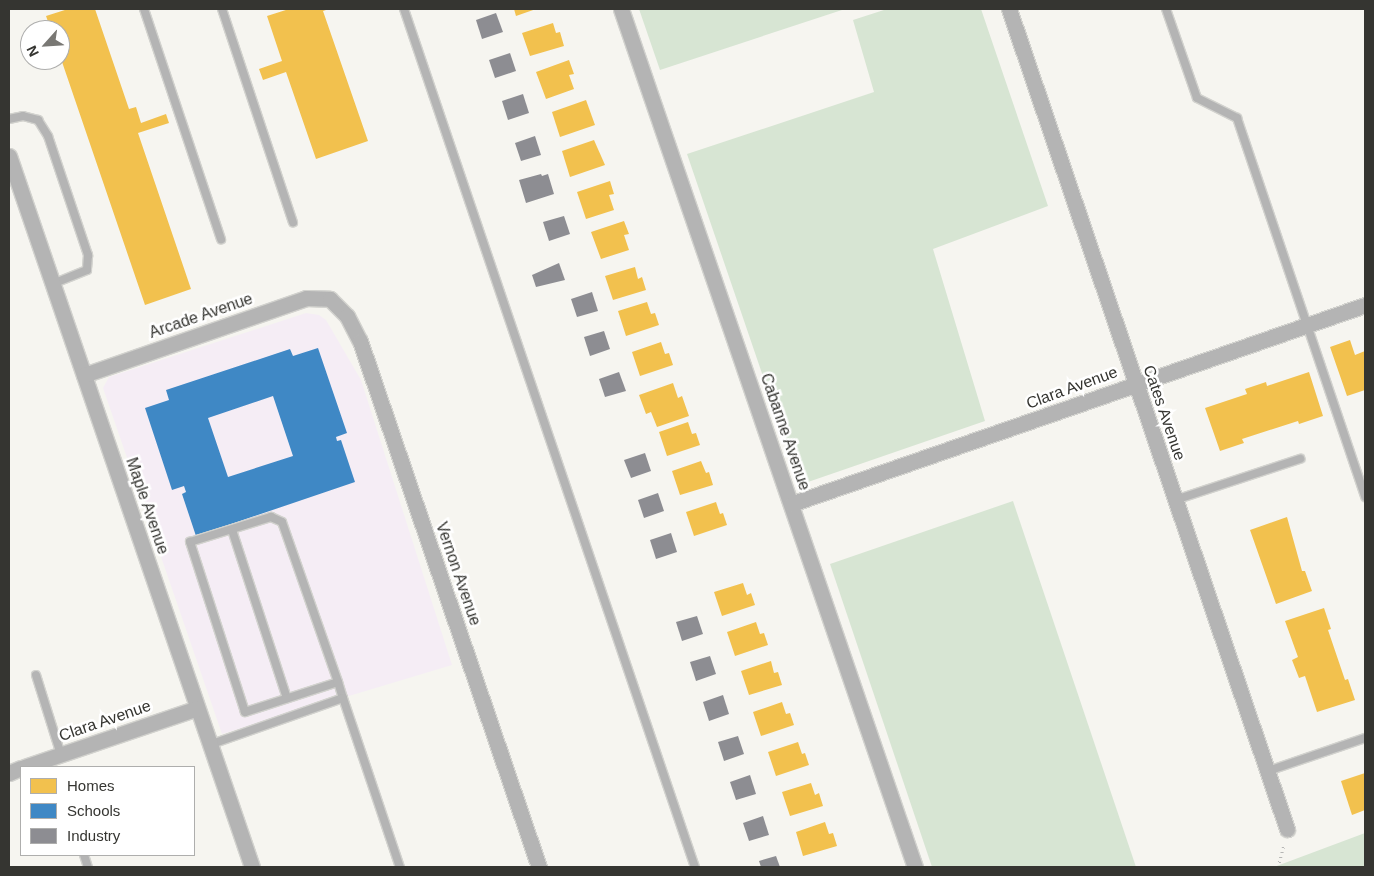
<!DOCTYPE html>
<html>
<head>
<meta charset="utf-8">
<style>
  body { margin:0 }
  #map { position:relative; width:1374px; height:876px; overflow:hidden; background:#f6f5f0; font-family:Helvetica,sans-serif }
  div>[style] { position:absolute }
  .education>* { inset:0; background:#f5edf5 }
  .green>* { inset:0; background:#d7e5d3 }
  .homes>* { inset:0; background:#f2c14e }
  .schools>* { inset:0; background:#3f88c5 }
  .industry>* { inset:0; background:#8d8d92 }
  .path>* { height:3px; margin-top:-1.5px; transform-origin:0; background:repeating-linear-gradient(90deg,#b5b5b4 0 1px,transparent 0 5px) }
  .roads { filter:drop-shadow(1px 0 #d2d2ce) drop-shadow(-1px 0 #d2d2ce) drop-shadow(0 1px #d2d2ce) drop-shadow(0 -1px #d2d2ce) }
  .service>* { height:8px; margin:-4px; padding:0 4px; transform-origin:4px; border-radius:4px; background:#b4b4b4 }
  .minor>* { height:15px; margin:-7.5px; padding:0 7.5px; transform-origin:7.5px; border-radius:7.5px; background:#b4b4b4 }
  span { translate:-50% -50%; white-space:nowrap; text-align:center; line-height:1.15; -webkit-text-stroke:5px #fff; paint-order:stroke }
  .street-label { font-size:16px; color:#353531 }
  .frame { position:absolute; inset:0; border:10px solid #353531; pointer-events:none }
  .legend { position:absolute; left:20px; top:766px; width:175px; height:90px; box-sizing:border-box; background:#fff; border:1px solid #aeaead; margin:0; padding:6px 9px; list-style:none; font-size:15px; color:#353531 }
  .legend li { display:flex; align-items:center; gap:10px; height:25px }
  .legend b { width:25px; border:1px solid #aeaead }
  .north { position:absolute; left:20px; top:20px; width:50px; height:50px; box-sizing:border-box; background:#fff; border:1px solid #aeaead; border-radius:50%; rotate:244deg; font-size:14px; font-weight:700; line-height:20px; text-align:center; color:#353531 }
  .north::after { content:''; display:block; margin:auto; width:18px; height:22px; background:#797874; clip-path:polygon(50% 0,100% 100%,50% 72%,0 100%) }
</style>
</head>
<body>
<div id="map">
  <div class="education">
    <i style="clip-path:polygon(306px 313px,319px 315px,326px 320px,361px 380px,452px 665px,222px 734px,103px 388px,109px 377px)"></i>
  </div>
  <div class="green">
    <i style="clip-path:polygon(639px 9px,841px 9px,842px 10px,660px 70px)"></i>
    <i style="clip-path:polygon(887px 9px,981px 9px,1048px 206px,933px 249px,985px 421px,808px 482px,802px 479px,795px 470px,687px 154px,874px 92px,853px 20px)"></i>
    <i style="clip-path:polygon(1013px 501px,1136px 867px,932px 867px,830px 564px)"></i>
    <i style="clip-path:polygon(1365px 833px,1365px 867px,1274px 867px)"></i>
  </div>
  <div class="homes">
    <i style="clip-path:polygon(68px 9px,95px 9px,129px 109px,136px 107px,141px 123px,166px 114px,169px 123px,138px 133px,191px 289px,145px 305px,60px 56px,60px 30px,51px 30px,46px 16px)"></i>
    <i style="clip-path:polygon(289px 9px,329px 9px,323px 11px,368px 141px,316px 159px,286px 72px,263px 80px,259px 69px,282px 61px,267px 16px)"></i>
    <i style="clip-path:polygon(514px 9px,536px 9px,516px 16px)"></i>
    <i style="clip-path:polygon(553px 23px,556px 33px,560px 32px,564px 46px,530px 56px,522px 33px)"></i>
    <i style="clip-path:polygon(569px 60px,574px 74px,569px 75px,574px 89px,546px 99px,536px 72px)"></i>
    <i style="clip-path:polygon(586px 100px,595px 125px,560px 137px,552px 112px)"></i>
    <i style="clip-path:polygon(594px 140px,605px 165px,570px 177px,562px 151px)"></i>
    <i style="clip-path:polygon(610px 181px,614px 194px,609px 195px,614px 210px,586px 219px,577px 192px)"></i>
    <i style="clip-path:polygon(624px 221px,629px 234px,624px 235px,629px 250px,601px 259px,591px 232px)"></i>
    <i style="clip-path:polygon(635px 267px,638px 279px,642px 277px,646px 290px,613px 300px,605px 276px)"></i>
    <i style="clip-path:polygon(647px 302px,651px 314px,655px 313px,659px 325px,626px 336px,618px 311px)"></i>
    <i style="clip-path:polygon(1350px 340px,1355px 355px,1365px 351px,1365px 390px,1347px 396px,1330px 347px)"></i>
    <i style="clip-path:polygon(661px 342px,665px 354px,669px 353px,673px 365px,640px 376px,632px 352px)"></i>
    <i style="clip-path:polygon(1309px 372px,1323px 416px,1299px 424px,1298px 421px,1242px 439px,1244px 443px,1220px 451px,1205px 408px,1247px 394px,1245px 389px,1266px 382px,1267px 386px)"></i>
    <i style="clip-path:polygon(673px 383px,678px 398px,682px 396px,689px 416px,657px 427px,651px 412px,646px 414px,639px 395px)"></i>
    <i style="clip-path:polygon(688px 422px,692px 434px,696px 433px,700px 445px,667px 456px,659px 432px)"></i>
    <i style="clip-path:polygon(701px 461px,706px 473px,709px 472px,713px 485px,680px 495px,672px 471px)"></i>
    <i style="clip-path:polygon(716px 502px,720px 514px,723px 513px,727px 525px,694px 536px,686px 512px)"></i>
    <i style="clip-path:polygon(1287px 517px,1302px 571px,1305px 571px,1312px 591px,1276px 604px,1250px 530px)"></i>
    <i style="clip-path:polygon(743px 583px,747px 595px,751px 593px,755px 605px,722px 616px,714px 592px)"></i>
    <i style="clip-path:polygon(1324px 608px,1331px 629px,1328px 630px,1345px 680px,1348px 679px,1355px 700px,1317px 712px,1305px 676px,1299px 678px,1292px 660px,1298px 657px,1285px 621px)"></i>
    <i style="clip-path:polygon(756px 622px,760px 634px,764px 633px,768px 645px,735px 656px,727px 632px)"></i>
    <i style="clip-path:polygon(771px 661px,774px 673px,778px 672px,782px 685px,749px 695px,741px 671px)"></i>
    <i style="clip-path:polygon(782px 702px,786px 714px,790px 713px,794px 725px,761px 736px,753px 712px)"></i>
    <i style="clip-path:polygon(798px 742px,802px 754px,805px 753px,809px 765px,776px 776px,768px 752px)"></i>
    <i style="clip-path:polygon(1365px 773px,1365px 810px,1352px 815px,1341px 781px)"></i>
    <i style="clip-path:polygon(811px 783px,815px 795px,819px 793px,823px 806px,790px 816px,782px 792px)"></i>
    <i style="clip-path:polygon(825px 822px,829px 834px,833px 833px,837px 846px,803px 856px,796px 832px)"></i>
  </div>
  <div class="schools">
    <i style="clip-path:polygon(evenodd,318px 348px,347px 433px,336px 437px,337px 441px,341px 440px,355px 482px,196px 536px,182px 494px,186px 492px,184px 486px,172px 490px,145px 408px,169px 400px,166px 390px,290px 349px,293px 356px,318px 348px,273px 396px,293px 456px,228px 477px,208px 418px,273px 396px)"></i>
  </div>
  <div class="industry">
    <i style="clip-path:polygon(496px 13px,503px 32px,482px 39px,476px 20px)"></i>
    <i style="clip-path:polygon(510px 53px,516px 71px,495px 78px,489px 60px)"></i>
    <i style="clip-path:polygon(523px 94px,529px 113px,508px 120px,502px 101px)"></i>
    <i style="clip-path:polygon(535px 136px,541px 155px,521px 161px,515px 143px)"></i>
    <i style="clip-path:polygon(541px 174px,542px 176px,548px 174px,554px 194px,526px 203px,519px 180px)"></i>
    <i style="clip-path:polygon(564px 216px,570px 234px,549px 241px,543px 222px)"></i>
    <i style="clip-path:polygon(559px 263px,565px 280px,536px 287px,532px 275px)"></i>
    <i style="clip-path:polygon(592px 292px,598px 311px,577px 317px,571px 299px)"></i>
    <i style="clip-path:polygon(604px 331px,610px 349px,590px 356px,584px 337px)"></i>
    <i style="clip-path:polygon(619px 372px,626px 391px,605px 397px,599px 379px)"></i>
    <i style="clip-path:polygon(645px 453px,651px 471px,631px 478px,624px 460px)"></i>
    <i style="clip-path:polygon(658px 493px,664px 511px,644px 518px,638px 500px)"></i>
    <i style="clip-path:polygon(671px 533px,677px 552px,656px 559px,650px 540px)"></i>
    <i style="clip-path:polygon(697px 616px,703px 634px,682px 641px,676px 622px)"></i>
    <i style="clip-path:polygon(710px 656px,716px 674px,696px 681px,690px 662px)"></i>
    <i style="clip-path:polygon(723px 695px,729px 714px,709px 721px,703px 702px)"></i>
    <i style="clip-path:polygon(738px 736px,744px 754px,724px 761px,718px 742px)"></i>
    <i style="clip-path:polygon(750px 775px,756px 794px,736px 800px,730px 782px)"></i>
    <i style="clip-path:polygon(763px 816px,769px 835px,749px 841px,743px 823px)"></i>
    <i style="clip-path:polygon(776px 856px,780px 867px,761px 867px,759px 861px)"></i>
  </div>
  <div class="path">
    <i style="left:1278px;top:867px;width:24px;rotate:-75deg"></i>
  </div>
  <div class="roads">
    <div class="service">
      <i style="left:144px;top:9px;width:243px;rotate:71.5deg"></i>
      <i style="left:222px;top:9px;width:225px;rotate:71.6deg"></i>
      <i style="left:404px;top:9px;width:906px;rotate:71.27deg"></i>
      <i style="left:1166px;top:9px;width:94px;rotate:70.8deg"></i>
      <i style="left:1197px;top:98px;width:45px;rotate:26.6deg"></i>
      <i style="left:1237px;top:118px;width:400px;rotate:71.3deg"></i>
      <i style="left:9px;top:119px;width:14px;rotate:-12deg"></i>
      <i style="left:23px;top:116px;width:16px;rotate:15deg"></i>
      <i style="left:38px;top:120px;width:19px;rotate:58deg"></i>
      <i style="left:48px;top:136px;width:126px;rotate:71.4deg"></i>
      <i style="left:88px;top:255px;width:15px;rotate:94deg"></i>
      <i style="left:87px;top:270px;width:37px;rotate:158deg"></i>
      <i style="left:1175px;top:500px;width:132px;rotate:-18.2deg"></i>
      <i style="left:232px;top:530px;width:177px;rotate:71.9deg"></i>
      <i style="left:36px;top:675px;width:84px;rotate:72.6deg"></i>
      <i style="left:338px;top:682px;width:98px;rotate:162.1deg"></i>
      <i style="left:245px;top:712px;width:179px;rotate:-107.9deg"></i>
      <i style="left:190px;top:542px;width:85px;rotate:-17.2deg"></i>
      <i style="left:271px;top:517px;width:12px;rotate:24deg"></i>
      <i style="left:282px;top:522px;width:170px;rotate:70.7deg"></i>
      <i style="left:338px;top:682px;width:17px;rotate:73deg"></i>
      <i style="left:209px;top:745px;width:142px;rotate:-19.3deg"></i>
      <i style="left:343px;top:698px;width:178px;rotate:71.4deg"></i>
      <i style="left:1268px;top:771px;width:102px;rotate:-18.8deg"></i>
      <i style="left:84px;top:855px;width:13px;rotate:72deg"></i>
    </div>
    <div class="minor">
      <i style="left:621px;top:9px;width:907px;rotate:71.09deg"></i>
      <i style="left:1009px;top:9px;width:866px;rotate:71.27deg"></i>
      <i style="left:9px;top:156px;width:751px;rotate:71.13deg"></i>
      <i style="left:84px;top:375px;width:235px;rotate:-19.1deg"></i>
      <i style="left:306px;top:298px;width:24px;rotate:2deg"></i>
      <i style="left:330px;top:299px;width:24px;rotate:45deg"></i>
      <i style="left:347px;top:316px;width:28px;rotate:63deg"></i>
      <i style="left:360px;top:341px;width:556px;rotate:71.21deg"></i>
      <i style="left:791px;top:504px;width:608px;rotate:-19.12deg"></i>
      <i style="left:24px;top:767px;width:183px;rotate:-18.8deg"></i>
      <i style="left:9px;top:773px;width:13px;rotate:-23deg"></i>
    </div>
  </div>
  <div class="street-label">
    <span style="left:201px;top:316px;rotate:-19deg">Arcade Avenue</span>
    <span style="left:1072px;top:388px;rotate:-20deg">Clara Avenue</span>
    <span style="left:1164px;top:413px;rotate:71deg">Cates Avenue</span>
    <span style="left:785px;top:432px;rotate:71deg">Cabanne Avenue</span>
    <span style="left:147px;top:506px;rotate:71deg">Maple Avenue</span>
    <span style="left:458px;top:574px;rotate:71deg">Vernon Avenue</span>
    <span style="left:105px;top:721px;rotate:-19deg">Clara Avenue</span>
  </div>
  <div class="frame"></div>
  <ul class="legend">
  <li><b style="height:14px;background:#f2c14e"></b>Homes</li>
  <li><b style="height:14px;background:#3f88c5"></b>Schools</li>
  <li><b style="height:14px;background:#8d8d92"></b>Industry</li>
  </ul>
  <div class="north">N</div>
</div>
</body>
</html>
